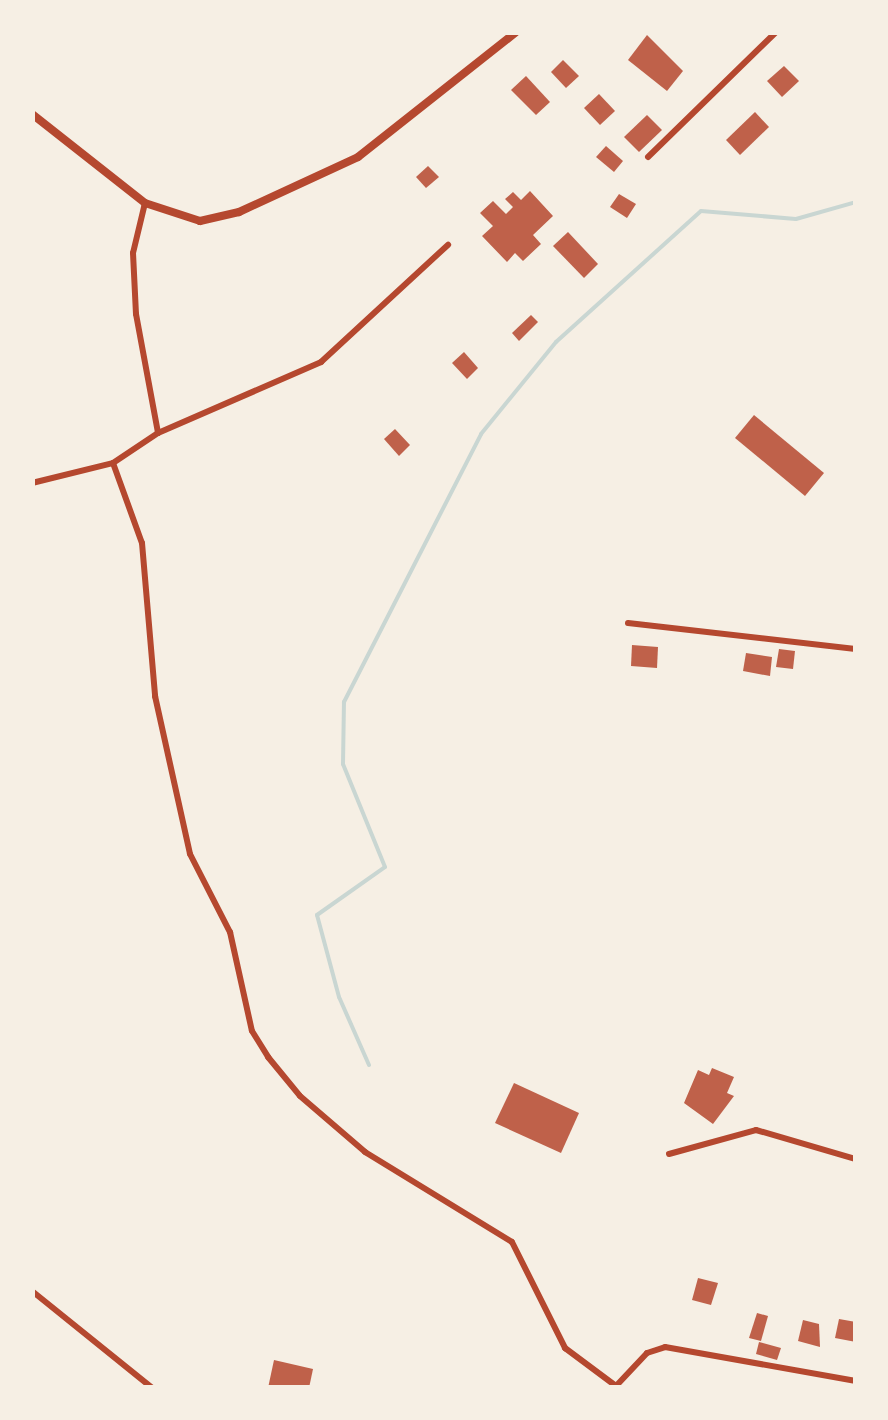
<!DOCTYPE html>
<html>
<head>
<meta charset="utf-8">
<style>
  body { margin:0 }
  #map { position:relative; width:888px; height:1420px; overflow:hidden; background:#f6efe4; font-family:"Source Sans 3",sans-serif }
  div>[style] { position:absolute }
  .stream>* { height:4px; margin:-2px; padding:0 2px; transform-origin:2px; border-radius:2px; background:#c9d6d2 }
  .building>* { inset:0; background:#bf614a }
  .minor>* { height:6px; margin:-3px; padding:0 3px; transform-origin:3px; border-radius:3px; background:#b5482f }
  .tertiary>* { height:8px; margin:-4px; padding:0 4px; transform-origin:4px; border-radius:4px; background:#b5482f }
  span { translate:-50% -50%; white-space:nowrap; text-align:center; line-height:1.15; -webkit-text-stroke:8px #f6efe4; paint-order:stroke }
  .frame { position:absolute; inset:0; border:35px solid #f6efe4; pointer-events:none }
</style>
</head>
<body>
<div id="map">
  <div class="stream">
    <i style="left:369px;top:1065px;width:74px;rotate:-113.8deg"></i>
    <i style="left:339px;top:997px;width:85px;rotate:-105deg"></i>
    <i style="left:317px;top:915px;width:83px;rotate:-35.2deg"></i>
    <i style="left:385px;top:867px;width:111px;rotate:-112.2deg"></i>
    <i style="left:343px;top:764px;width:62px;rotate:-89.1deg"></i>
    <i style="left:344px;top:702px;width:301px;rotate:-62.9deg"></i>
    <i style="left:481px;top:434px;width:119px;rotate:-50.8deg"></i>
    <i style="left:556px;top:342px;width:195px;rotate:-42.1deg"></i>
    <i style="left:701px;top:211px;width:95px;rotate:4.8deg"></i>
    <i style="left:796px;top:219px;width:62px;rotate:-15.8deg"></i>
  </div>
  <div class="building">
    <i style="clip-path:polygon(647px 35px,683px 71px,667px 91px,628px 60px)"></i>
    <i style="clip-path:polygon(563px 60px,579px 76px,566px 88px,551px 72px)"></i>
    <i style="clip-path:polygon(784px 66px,799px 81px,782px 97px,767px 81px)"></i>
    <i style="clip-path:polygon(526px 76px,550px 102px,536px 115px,511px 90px)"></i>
    <i style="clip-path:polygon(599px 94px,615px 111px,600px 125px,584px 108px)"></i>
    <i style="clip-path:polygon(755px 112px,769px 127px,740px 155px,726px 140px)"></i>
    <i style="clip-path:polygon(647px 115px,662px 130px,639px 152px,624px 137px)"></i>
    <i style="clip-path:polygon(606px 146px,623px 161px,614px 172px,596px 157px)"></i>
    <i style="clip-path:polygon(428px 166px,439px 177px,426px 188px,416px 177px)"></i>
    <i style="clip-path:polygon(530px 191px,553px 216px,533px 235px,541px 244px,523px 261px,515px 253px,507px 262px,482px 236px,493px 226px,480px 213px,493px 201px,506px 214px,513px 207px,505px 199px,513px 192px,521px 200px)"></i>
    <i style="clip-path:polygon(619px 194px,636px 204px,627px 218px,610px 207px)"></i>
    <i style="clip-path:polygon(568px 232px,598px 264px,584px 278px,553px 246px)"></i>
    <i style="clip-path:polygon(531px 315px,538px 322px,519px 341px,512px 333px)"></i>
    <i style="clip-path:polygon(464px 352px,478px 368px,467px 379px,452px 363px)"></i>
    <i style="clip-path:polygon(754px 415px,824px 473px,805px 496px,735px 438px)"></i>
    <i style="clip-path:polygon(395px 429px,410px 445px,399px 456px,384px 439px)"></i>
    <i style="clip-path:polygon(632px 645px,658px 647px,657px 668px,631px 666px)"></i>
    <i style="clip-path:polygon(779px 649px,795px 651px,793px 669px,776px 667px)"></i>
    <i style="clip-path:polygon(746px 653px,772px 657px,770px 676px,743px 671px)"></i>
    <i style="clip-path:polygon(712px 1068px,734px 1077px,727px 1093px,734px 1096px,713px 1124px,684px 1103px,698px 1070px,709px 1075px)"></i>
    <i style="clip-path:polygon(514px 1083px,579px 1113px,561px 1153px,495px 1123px)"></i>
    <i style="clip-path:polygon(698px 1278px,718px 1283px,711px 1305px,692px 1300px)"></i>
    <i style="clip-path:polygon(757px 1313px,768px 1316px,761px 1341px,749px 1338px)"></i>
    <i style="clip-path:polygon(839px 1319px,856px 1322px,856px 1342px,835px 1338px)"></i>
    <i style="clip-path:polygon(803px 1320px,819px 1324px,820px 1347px,798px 1341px)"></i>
    <i style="clip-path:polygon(759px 1342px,781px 1348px,777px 1360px,756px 1354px)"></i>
    <i style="clip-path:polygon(274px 1360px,313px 1369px,309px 1388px,268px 1388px)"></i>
  </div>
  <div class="minor">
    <i style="left:648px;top:157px;width:179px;rotate:-44.3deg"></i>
    <i style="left:145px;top:203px;width:51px;rotate:103.5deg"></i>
    <i style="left:133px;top:253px;width:61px;rotate:87.2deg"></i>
    <i style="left:136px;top:314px;width:121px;rotate:79.5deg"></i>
    <i style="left:113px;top:463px;width:85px;rotate:70.1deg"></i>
    <i style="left:142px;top:543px;width:154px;rotate:85.1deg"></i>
    <i style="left:155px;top:696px;width:162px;rotate:77.5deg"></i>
    <i style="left:190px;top:854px;width:88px;rotate:62.9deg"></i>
    <i style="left:230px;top:932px;width:101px;rotate:77.5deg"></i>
    <i style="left:252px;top:1031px;width:31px;rotate:58deg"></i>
    <i style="left:268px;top:1057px;width:50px;rotate:50.6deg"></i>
    <i style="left:300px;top:1096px;width:86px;rotate:40.7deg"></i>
    <i style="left:365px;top:1152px;width:172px;rotate:31.5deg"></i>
    <i style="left:512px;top:1242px;width:119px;rotate:63.4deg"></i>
    <i style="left:565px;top:1348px;width:64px;rotate:36.7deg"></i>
    <i style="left:616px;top:1386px;width:45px;rotate:-46.8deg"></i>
    <i style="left:647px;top:1353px;width:19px;rotate:-18deg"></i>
    <i style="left:665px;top:1347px;width:194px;rotate:10.1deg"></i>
    <i style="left:32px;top:483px;width:83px;rotate:-13.9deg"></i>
    <i style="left:113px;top:463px;width:54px;rotate:-33.7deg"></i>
    <i style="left:158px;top:433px;width:178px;rotate:-23.5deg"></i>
    <i style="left:321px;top:362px;width:173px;rotate:-42.7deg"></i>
    <i style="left:628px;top:623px;width:229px;rotate:6.5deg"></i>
    <i style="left:669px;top:1154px;width:90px;rotate:-15.4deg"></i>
    <i style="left:756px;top:1130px;width:104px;rotate:16.2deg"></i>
    <i style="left:32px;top:1291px;width:154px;rotate:38.9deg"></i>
  </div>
  <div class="tertiary">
    <i style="left:32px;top:114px;width:144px;rotate:38.2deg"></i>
    <i style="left:145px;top:203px;width:58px;rotate:18.1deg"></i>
    <i style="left:200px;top:221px;width:40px;rotate:-13deg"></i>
    <i style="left:239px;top:212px;width:131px;rotate:-24.8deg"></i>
    <i style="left:358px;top:157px;width:201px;rotate:-38.3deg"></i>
  </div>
  <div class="frame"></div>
</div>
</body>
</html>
